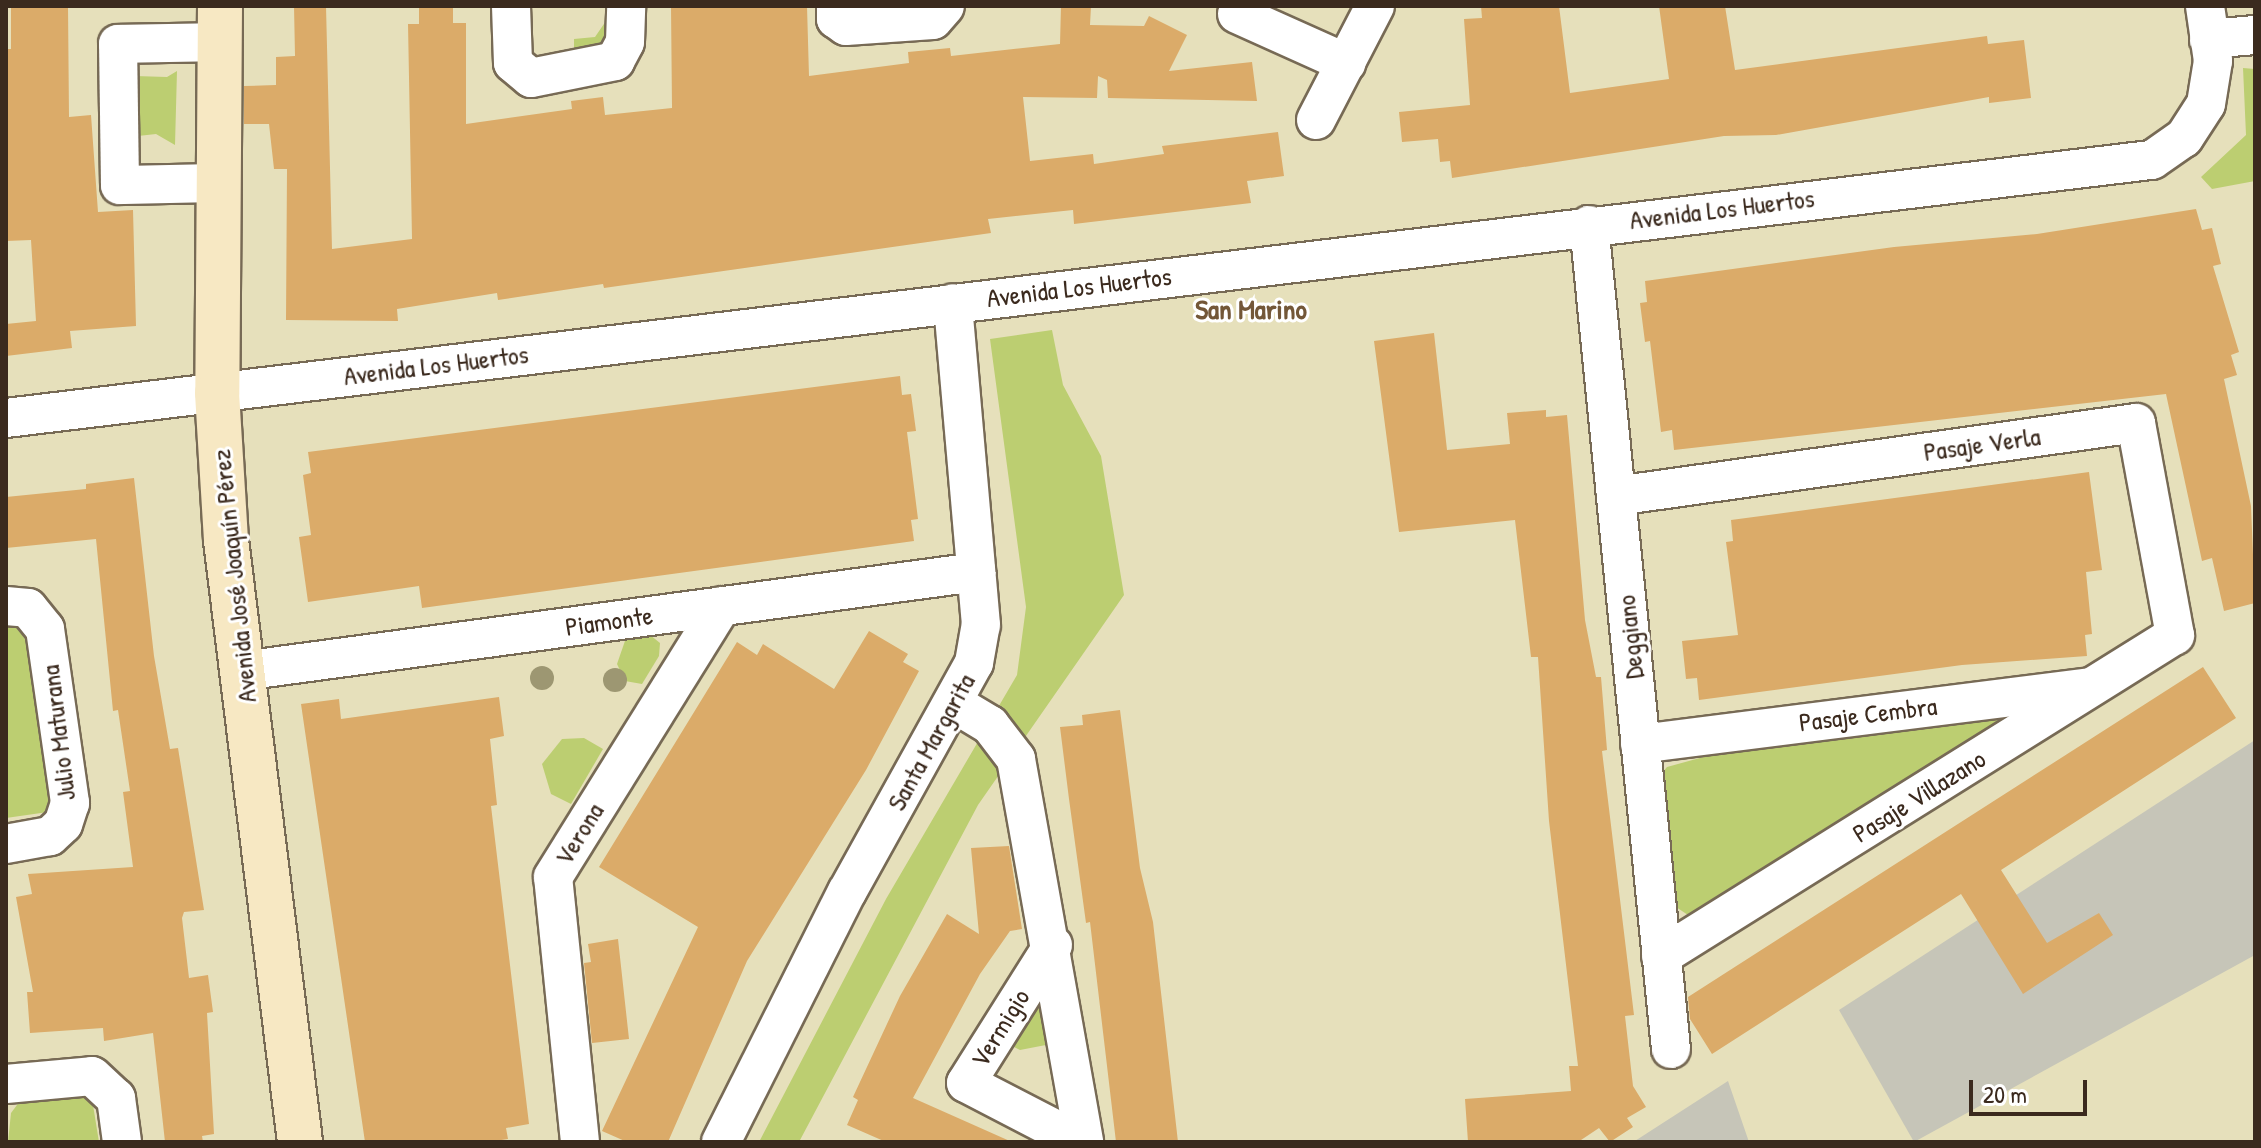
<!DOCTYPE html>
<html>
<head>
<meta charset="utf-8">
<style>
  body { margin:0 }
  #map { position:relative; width:2261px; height:1148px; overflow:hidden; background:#e6e0bb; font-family:"Patrick Hand",sans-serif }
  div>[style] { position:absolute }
  .industrial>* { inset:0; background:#c6c5b8 }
  .green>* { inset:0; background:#bcce71 }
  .building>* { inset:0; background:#dbab69 }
  .roads { filter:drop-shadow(2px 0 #776a55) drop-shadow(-2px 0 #776a55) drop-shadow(0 2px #776a55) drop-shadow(0 -2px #776a55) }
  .street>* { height:38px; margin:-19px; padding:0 19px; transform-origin:19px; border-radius:19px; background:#fff }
  .secondary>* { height:44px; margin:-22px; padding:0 22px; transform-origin:22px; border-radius:22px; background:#f7e8c3 }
  .trees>* { width:24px; height:24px; margin:-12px; border-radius:50%; background:#9d9772 }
  span { translate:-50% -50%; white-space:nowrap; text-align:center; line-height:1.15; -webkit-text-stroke:6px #fff; paint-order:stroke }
  .street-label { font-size:26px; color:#3b2a1e }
  .neighbourhood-label { font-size:28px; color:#735738; font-weight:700 }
  .frame { position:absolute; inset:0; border:8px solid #3b2a1e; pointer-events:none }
  .scale { position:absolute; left:1969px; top:1080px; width:118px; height:36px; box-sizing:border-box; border:4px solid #3b2a1e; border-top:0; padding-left:10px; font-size:24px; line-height:28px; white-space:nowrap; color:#3b2a1e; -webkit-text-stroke:6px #fff; paint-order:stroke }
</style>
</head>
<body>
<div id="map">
  <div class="industrial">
    <i style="clip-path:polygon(2255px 740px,2255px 955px,1914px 1142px,1839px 1010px)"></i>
    <i style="clip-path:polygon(1728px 1081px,1749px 1142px,1633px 1142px,1638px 1139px)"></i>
  </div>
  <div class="green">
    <i style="clip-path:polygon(608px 18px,613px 46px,574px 54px,574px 39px,595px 37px)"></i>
    <i style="clip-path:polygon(2243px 68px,2255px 69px,2255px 181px,2212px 189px,2201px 177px,2246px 135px)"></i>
    <i style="clip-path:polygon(177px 71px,175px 145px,156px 134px,138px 136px,135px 76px,167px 77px)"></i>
    <i style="clip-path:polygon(1052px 330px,1063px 385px,1101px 456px,1124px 595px,978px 805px,799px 1142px,759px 1142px,886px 899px,1017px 675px,1026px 607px,990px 339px)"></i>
    <i style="clip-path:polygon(17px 626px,30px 647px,53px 802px,48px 812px,6px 818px,6px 627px)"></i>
    <i style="clip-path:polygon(650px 635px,660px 643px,659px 656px,642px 684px,625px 681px,617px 664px,626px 638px)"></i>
    <i style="clip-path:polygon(2015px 714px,1691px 917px,1673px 905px,1661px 774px,1667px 767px,1729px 750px)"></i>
    <i style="clip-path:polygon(584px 738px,603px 749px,571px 804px,551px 794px,542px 764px,562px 739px)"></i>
    <i style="clip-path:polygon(1035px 1001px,1045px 1006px,1051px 1044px,1020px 1050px,1012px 1046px)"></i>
    <i style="clip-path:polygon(83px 1097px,93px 1105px,99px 1142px,8px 1142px,11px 1113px,20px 1101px)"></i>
  </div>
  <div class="building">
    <i style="clip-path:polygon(11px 6px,68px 6px,69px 117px,91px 115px,98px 212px,133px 210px,136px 326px,70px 331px,72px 348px,6px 356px,6px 324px,36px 321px,31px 240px,6px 241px,6px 49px,11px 49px)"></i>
    <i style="clip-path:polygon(294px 6px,326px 6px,332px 249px,412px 239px,408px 24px,419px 24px,419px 6px,453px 6px,453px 23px,466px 23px,466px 124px,572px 109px,571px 101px,603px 97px,605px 115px,672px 108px,671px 6px,807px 6px,809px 76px,909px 63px,908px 52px,950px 48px,951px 56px,1060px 44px,1061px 6px,1091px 6px,1090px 25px,1144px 26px,1149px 16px,1187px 35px,1169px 71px,1252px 62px,1257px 101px,1108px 98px,1107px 80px,1098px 76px,1097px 98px,1023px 97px,1030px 161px,1093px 154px,1094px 164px,1164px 154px,1162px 146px,1278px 132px,1284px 176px,1247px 181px,1251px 203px,1074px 224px,1073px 210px,988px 219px,991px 233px,604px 288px,603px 284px,498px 300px,497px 293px,397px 309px,398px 321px,286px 320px,287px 169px,274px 169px,269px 124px,244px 124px,244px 86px,276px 85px,276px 57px,295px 56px)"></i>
    <i style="clip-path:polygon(1481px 6px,1559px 6px,1570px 93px,1669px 79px,1659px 6px,1725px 6px,1735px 70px,1987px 36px,1988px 44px,2024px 40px,2031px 98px,1989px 103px,1989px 97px,1776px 135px,1724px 136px,1452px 178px,1450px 161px,1440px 162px,1438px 139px,1402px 142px,1399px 112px,1470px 105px,1464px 19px,1482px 18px)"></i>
    <i style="clip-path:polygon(2196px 209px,2202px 230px,2212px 228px,2221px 264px,2213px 266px,2239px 352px,2231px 355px,2237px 375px,2224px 379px,2251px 506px,2255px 603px,2224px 611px,2212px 558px,2202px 561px,2166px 394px,1674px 450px,1672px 430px,1661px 432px,1650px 341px,1645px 342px,1640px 303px,1647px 302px,1645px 281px,1894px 247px,2037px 234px)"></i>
    <i style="clip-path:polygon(1434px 333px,1447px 450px,1510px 444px,1507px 413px,1546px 410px,1546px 417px,1567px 415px,1585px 620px,1596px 677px,1601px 677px,1607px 750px,1602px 751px,1634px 1015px,1625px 1016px,1633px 1086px,1646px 1107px,1627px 1118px,1633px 1127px,1610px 1142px,1599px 1128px,1578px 1142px,1468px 1142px,1465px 1099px,1571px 1091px,1569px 1066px,1578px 1066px,1549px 821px,1538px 657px,1531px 657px,1515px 520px,1399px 532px,1374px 341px)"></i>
    <i style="clip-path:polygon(900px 376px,902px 395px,911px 394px,916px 431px,907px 432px,918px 519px,911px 520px,914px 541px,422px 608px,419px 586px,308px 602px,299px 537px,311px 535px,303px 475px,311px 473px,308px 452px)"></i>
    <i style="clip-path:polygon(2089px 472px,2102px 570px,2086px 572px,2092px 634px,2085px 635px,2087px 656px,1962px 665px,1699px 700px,1697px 678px,1686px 679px,1682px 641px,1738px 635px,1726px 542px,1733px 541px,1731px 520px)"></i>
    <i style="clip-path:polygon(134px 478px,154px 656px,170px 749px,178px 748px,204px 910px,184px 912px,182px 918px,189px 978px,208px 975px,213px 1012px,207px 1013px,214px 1134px,202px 1136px,203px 1142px,165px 1142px,153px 1033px,104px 1041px,103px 1028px,30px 1033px,27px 992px,33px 992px,16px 897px,32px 894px,28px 874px,133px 867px,123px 792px,130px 791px,118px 710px,113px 711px,96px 539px,6px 548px,6px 497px,86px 489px,86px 484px)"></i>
    <i style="clip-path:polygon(869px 631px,908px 654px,903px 662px,919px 671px,866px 770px,747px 961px,668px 1142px,627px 1142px,602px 1131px,698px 927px,599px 867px,737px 642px,757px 655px,763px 644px,834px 689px)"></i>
    <i style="clip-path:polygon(2203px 667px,2236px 718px,2001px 870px,2047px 943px,2099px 913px,2113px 935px,2023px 994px,1961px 894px,1712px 1054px,1690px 1019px,1688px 997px)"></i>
    <i style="clip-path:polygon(499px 697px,504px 736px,490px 739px,497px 805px,491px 806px,529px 1124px,506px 1128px,508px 1139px,488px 1142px,365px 1142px,301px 704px,339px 699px,341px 719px)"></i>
    <i style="clip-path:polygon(1120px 710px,1140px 868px,1153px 922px,1178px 1142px,1116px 1142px,1090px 922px,1086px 923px,1069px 799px,1060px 727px,1083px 725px,1082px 715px)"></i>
    <i style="clip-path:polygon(1009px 846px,1022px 929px,1010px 931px,980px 974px,913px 1098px,1012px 1142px,886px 1142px,847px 1125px,858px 1100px,853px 1097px,900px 996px,947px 914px,979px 934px,971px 848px)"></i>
    <i style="clip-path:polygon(618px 939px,629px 1039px,592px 1043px,584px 963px,591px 962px,588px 944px)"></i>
  </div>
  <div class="roads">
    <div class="street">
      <i style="left:511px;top:6px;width:57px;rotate:88deg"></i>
      <i style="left:513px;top:63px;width:23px;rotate:40deg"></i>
      <i style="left:531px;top:78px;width:86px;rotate:-11.4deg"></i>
      <i style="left:615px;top:61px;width:21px;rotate:-62deg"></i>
      <i style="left:625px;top:42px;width:36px;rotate:-88deg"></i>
      <i style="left:836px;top:6px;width:13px;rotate:90deg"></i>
      <i style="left:836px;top:19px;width:12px;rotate:35deg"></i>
      <i style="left:846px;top:26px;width:87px;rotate:-3.9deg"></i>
      <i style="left:933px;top:20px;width:18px;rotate:-49deg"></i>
      <i style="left:1237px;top:14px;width:120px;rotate:24.2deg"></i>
      <i style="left:2209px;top:39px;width:46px;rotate:-5deg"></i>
      <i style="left:1316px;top:120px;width:128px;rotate:-62.6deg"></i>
      <i style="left:219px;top:183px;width:99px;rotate:178.8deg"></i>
      <i style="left:120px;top:185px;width:141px;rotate:-90.8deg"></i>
      <i style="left:118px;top:44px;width:102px;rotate:-1.1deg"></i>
      <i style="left:1589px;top:225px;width:828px;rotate:84.32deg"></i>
      <i style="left:6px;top:418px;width:2161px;rotate:-6.86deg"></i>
      <i style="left:2152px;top:160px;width:39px;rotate:-35deg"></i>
      <i style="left:2184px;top:138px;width:40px;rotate:-57.1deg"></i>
      <i style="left:2206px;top:104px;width:44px;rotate:-80.8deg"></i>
      <i style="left:2213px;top:61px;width:56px;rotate:-98.3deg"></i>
      <i style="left:1616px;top:496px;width:525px;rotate:-7.99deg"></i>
      <i style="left:2136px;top:423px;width:216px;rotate:79.6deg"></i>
      <i style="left:2175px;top:635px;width:606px;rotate:148.01deg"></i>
      <i style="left:6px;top:606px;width:22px;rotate:5deg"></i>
      <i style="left:28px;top:608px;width:27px;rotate:51deg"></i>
      <i style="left:45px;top:629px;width:176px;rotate:81.8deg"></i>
      <i style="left:70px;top:803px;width:22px;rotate:108deg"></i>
      <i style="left:63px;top:824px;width:18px;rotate:137deg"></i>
      <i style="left:50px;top:836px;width:45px;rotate:169.7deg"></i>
      <i style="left:242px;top:671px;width:741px;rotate:-7.68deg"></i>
      <i style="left:955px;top:704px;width:41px;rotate:31deg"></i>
      <i style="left:990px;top:725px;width:43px;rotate:52.6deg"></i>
      <i style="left:1016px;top:759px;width:389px;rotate:79.9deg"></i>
      <i style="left:1640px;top:744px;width:450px;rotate:-7.2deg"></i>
      <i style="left:1053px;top:945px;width:163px;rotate:122.2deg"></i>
      <i style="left:966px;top:1083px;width:128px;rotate:27.4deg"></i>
      <i style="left:6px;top:1084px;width:86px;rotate:-5.3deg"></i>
      <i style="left:92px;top:1076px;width:33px;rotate:43deg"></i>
      <i style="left:116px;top:1098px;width:44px;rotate:82.2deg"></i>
      <i style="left:580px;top:1142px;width:266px;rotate:-95.8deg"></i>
      <i style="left:553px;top:877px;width:319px;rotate:-58.1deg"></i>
      <i style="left:721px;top:1142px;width:280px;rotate:-63.3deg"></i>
      <i style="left:847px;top:892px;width:262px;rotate:-61deg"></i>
      <i style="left:974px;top:663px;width:39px;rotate:-80deg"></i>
      <i style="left:981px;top:625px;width:323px;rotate:-95deg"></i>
    </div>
    <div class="secondary">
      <i style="left:220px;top:6px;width:387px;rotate:90.4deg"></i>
      <i style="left:217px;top:393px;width:147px;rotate:86.5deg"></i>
      <i style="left:226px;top:540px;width:607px;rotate:82.99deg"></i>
    </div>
  </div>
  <div class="trees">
    <i style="left:542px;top:678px"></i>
    <i style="left:615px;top:680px"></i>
  </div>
  <div class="street-label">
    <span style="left:1722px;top:209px;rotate:-7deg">Avenida Los Huertos</span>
    <span style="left:1079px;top:287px;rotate:-7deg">Avenida Los Huertos</span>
    <span style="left:436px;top:365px;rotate:-7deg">Avenida Los Huertos</span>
    <span style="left:1982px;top:444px;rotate:-8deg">Pasaje Verla</span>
    <span style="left:234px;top:576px;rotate:-96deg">Avenida José Joaquín Pérez</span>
    <span style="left:609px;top:621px;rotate:-8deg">Piamonte</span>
    <span style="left:1630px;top:637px;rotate:-96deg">Deggiano</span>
    <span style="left:1868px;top:714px;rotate:-7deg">Pasaje Cembra</span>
    <span style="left:58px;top:733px;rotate:-97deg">Julio Maturana</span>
    <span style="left:931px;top:742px;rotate:-61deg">Santa Margarita</span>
    <span style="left:1919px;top:796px;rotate:-32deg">Pasaje Villazano</span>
    <span style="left:579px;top:834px;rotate:-58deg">Verona</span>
    <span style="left:1000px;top:1028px;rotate:-58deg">Vermigio</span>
  </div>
  <div class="neighbourhood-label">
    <span style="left:1251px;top:309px">San Marino</span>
  </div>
  <div class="frame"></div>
  <div class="scale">20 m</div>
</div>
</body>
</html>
